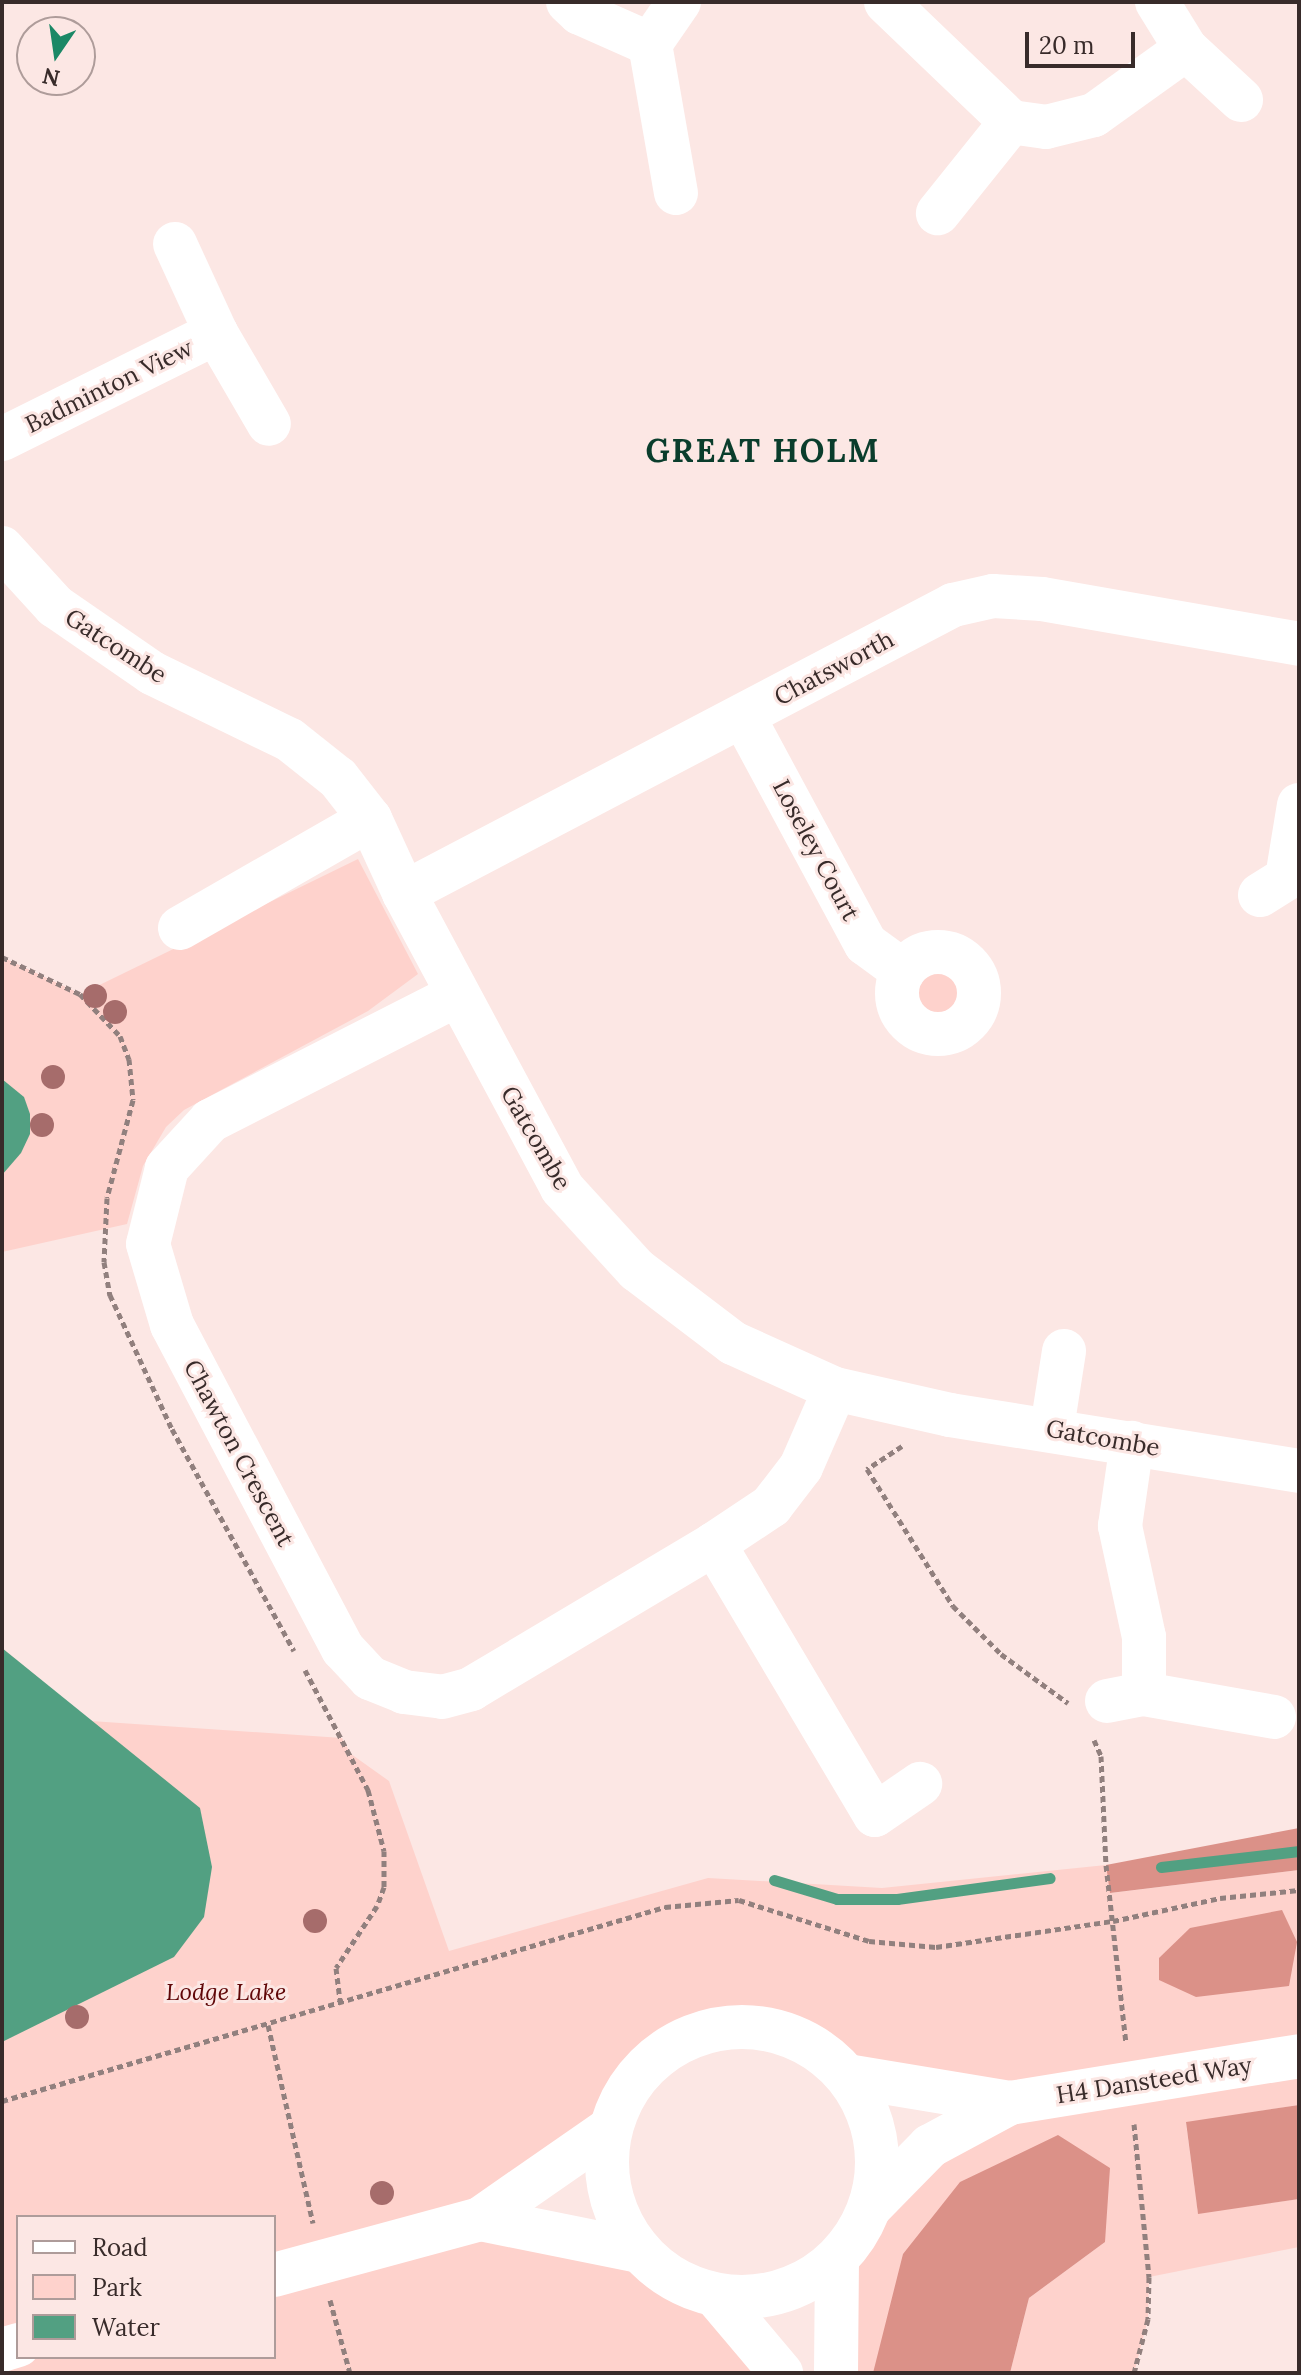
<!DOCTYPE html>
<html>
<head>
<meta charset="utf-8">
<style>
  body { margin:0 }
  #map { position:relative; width:1301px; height:2375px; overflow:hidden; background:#fce7e4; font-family:Lora,serif }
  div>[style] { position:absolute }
  .green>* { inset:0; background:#fed2cc }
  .round { border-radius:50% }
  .forest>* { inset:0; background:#db9188 }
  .water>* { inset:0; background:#52a082 }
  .stream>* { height:11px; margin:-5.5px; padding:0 5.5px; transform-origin:5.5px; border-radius:5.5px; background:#52a082 }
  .path>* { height:5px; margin-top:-2.5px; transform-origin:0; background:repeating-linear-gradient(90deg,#91807e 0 6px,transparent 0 10px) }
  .minor>* { height:44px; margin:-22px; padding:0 22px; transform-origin:22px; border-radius:22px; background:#fff }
  .minor>.ring { margin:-22px; padding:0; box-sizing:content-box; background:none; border:44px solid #fff; border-radius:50% }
  .trees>* { width:24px; height:24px; margin:-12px; border-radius:50%; background:#a66c6b }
  span { translate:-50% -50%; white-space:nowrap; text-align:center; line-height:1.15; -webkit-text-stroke:6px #fce7e4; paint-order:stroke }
  .street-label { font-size:24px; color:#382b2a }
  .park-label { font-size:24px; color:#600708; font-style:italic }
  .district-label { font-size:32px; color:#0a3d2c; font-weight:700; letter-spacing:2px }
  .frame { position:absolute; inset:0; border:4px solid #382b2a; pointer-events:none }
  .legend { position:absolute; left:16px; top:2215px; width:260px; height:144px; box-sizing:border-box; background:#fce7e4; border:2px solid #ae9c9a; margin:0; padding:10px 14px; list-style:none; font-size:24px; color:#382b2a }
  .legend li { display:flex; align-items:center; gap:16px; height:40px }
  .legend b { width:40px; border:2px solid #ae9c9a }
  .north { position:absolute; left:16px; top:16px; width:80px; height:80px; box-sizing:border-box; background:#fce7e4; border:2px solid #ae9c9a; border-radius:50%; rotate:193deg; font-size:22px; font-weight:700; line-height:32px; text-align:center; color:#382b2a }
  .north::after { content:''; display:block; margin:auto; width:28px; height:36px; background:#1b8866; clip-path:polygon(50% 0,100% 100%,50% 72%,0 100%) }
  .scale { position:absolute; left:1025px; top:32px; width:110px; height:36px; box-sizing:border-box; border:4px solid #382b2a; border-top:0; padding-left:10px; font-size:24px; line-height:28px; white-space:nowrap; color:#382b2a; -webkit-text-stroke:6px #fce7e4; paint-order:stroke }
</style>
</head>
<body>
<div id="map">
  <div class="green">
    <i style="clip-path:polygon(358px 859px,418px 974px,368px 1011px,184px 1110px,166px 1127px,143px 1166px,127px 1224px,2px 1252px,2px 957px,81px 994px)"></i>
    <i class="round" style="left:915px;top:969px;width:44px;height:44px"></i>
    <i style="clip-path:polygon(2px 1648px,91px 1721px,342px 1738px,351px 1754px,389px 1781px,449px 1951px,708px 1878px,882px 1888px,1106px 1865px,1111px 1893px,1299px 1870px,1299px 2105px,1186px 2123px,1198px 2213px,1299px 2199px,1299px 2247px,1149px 2277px,1148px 2319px,1134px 2373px,1010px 2373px,1029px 2298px,1105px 2242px,873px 2373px,836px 2373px,837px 2260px,871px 2206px,1008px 2104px,847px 2076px,796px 2037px,756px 2027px,725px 2027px,681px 2041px,633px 2079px,609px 2130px,481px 2219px,639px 2251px,674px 2281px,716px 2296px,781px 2373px,2px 2373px,2px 2354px,274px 2357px,274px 2217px,18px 2217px,18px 2345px,2px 2350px)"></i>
  </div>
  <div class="forest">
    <i style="clip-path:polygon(1299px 1828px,1299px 1870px,1110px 1893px,1106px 1865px)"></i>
    <i style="clip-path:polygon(1282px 1910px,1297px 1942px,1289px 1986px,1196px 1997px,1159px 1980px,1159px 1958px,1190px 1928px)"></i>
    <i style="clip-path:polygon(1299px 2105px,1299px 2199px,1198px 2214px,1186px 2122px)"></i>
    <i style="clip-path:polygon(1058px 2135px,1110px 2168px,1105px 2242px,1029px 2298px,1010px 2373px,873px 2373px,903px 2254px,960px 2182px)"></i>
  </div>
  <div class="water">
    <i style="clip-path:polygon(2px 1079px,24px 1097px,30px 1114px,30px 1134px,21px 1153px,2px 1175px)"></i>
    <i style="clip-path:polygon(2px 1648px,200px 1808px,212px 1867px,204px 1917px,174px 1957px,2px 2042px)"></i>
  </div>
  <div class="stream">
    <i style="left:1161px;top:1867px;width:139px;rotate:-6.6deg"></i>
    <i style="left:774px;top:1880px;width:66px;rotate:16.8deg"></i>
    <i style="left:837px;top:1899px;width:60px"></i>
    <i style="left:897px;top:1899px;width:154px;rotate:-7.8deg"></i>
  </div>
  <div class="path">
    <i style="left:2px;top:957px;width:86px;rotate:25.4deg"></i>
    <i style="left:80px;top:994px;width:58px;rotate:46.4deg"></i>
    <i style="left:120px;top:1036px;width:25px;rotate:69deg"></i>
    <i style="left:129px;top:1059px;width:41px;rotate:84.4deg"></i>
    <i style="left:133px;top:1100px;width:101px;rotate:104.9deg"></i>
    <i style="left:107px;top:1198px;width:64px;rotate:92.7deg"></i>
    <i style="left:104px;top:1262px;width:34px;rotate:80deg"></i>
    <i style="left:110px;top:1295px;width:148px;rotate:65.2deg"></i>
    <i style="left:172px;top:1429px;width:253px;rotate:61.2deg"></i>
    <i style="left:902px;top:1446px;width:42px;rotate:146.7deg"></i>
    <i style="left:867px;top:1469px;width:162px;rotate:57.9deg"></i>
    <i style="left:953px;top:1606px;width:68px;rotate:45deg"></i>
    <i style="left:1001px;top:1654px;width:83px;rotate:36.2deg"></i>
    <i style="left:305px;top:1670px;width:136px;rotate:62.3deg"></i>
    <i style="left:368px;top:1790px;width:63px;rotate:75.3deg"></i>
    <i style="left:384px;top:1851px;width:36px;rotate:90deg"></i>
    <i style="left:384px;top:1887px;width:20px;rotate:110deg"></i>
    <i style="left:377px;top:1906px;width:74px;rotate:123.5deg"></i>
    <i style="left:336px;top:1968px;width:34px;rotate:83deg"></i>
    <i style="left:1094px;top:1740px;width:17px;rotate:66deg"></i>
    <i style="left:1101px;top:1756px;width:109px;rotate:87.4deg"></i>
    <i style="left:1106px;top:1865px;width:179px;rotate:83.6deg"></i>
    <i style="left:268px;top:2025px;width:203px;rotate:77.2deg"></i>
    <i style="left:2px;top:2101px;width:691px;rotate:-16.31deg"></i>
    <i style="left:665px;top:1907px;width:74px;rotate:-5.4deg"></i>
    <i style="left:739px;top:1900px;width:136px;rotate:17.5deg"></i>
    <i style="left:869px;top:1941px;width:67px;rotate:5.1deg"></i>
    <i style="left:936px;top:1947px;width:179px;rotate:-8.4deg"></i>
    <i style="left:1113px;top:1921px;width:109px;rotate:-12.1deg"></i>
    <i style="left:1220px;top:1898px;width:79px;rotate:-5.8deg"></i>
    <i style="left:1134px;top:2124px;width:154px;rotate:84.4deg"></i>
    <i style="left:1149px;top:2277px;width:42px;rotate:91.4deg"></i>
    <i style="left:1148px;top:2319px;width:56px;rotate:104.5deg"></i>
    <i style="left:330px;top:2300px;width:76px;rotate:74.7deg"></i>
  </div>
  <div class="minor">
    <i style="left:568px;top:2px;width:16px;rotate:43deg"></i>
    <i style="left:580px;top:13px;width:77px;rotate:23.9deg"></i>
    <i style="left:886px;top:2px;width:173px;rotate:43.8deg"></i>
    <i style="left:1011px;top:122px;width:117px;rotate:128.7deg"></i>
    <i style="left:1157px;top:2px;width:55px;rotate:58.3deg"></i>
    <i style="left:1011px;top:122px;width:35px;rotate:8deg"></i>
    <i style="left:1046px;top:127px;width:49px;rotate:-14deg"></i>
    <i style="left:1094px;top:115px;width:113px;rotate:-35.7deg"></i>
    <i style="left:1186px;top:49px;width:75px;rotate:42.8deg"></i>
    <i style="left:676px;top:193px;width:151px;rotate:-99.9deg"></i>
    <i style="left:650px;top:44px;width:51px;rotate:-55.4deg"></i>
    <i style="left:216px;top:333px;width:105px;rotate:59.8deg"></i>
    <i style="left:2px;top:439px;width:239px;rotate:-26.4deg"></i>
    <i style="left:216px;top:333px;width:98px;rotate:-114.7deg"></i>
    <i style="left:2px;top:548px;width:79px;rotate:47.6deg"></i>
    <i style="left:55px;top:606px;width:118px;rotate:34.6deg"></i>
    <i style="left:152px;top:673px;width:153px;rotate:25.9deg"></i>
    <i style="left:290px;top:740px;width:61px;rotate:38.4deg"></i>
    <i style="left:338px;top:778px;width:52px;rotate:52deg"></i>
    <i style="left:370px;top:819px;width:81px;rotate:65.3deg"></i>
    <i style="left:404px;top:893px;width:335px;rotate:61.8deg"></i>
    <i style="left:562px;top:1188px;width:111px;rotate:47.6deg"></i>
    <i style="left:637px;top:1270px;width:121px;rotate:37.2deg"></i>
    <i style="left:733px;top:1343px;width:112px;rotate:24.3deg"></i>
    <i style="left:835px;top:1389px;width:118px;rotate:12.7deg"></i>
    <i style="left:950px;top:1415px;width:353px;rotate:9.1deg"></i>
    <i style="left:743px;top:716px;width:259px;rotate:61.7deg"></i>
    <i style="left:866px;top:944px;width:46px;rotate:36.1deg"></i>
    <i style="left:404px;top:893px;width:620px;rotate:-27.68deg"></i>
    <i style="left:953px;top:605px;width:41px;rotate:-12.7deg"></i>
    <i style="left:993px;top:596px;width:49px;rotate:3.5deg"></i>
    <i style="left:1042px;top:599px;width:261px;rotate:9.9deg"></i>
    <i style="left:1260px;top:895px;width:32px;rotate:-32deg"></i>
    <i style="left:1287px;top:878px;width:74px;rotate:-80.7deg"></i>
    <i style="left:180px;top:928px;width:219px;rotate:-29.8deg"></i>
    <i class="ring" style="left:897px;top:952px;width:38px;height:38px"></i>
    <i style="left:457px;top:995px;width:277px;rotate:153deg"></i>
    <i style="left:210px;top:1121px;width:64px;rotate:132.5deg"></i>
    <i style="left:167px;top:1168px;width:78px;rotate:104deg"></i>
    <i style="left:148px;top:1244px;width:84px;rotate:73.5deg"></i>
    <i style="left:172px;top:1325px;width:366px;rotate:62.2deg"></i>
    <i style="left:343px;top:1649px;width:40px;rotate:47deg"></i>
    <i style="left:370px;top:1678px;width:37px;rotate:22deg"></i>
    <i style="left:404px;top:1692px;width:38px;rotate:7deg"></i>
    <i style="left:442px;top:1697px;width:30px;rotate:-15deg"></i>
    <i style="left:471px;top:1689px;width:283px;rotate:-30.8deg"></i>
    <i style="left:714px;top:1544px;width:69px;rotate:-33.7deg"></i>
    <i style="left:771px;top:1506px;width:49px;rotate:-52.4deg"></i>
    <i style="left:801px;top:1467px;width:85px;rotate:-66.4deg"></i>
    <i style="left:1052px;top:1428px;width:78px;rotate:-81.1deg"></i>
    <i style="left:714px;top:1544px;width:315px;rotate:59.3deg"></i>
    <i style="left:875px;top:1815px;width:55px;rotate:-34.6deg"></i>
    <i style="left:1144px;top:1694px;width:132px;rotate:10deg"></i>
    <i style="left:1107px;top:1701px;width:38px;rotate:-11deg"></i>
    <i style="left:1144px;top:1694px;width:57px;rotate:-90deg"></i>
    <i style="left:1144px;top:1637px;width:114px;rotate:-102.2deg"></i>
    <i style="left:1120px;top:1526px;width:84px;rotate:-81.8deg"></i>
    <i class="ring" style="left:607px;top:2027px;width:226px;height:226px"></i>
    <i style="left:847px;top:2076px;width:165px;rotate:9.4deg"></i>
    <i style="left:1010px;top:2103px;width:293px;rotate:-9.2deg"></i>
    <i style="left:871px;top:2206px;width:84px;rotate:-45.5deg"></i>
    <i style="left:930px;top:2146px;width:91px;rotate:-28.3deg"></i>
    <i style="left:480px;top:2219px;width:162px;rotate:11.4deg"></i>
    <i style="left:274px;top:2275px;width:213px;rotate:-15.2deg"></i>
    <i style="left:480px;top:2219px;width:156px;rotate:-34.8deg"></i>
    <i style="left:716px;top:2296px;width:101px;rotate:49.8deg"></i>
    <i style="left:2px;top:2350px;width:17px;rotate:-17deg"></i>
    <i style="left:836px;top:2373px;width:113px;rotate:-89.5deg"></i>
  </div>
  <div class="trees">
    <i style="left:95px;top:996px"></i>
    <i style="left:115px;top:1012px"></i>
    <i style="left:53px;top:1077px"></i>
    <i style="left:42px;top:1125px"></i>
    <i style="left:315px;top:1921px"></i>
    <i style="left:77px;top:2017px"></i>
    <i style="left:382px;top:2193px"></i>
  </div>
  <div class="street-label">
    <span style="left:109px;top:386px;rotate:-26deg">Badminton View</span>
    <span style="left:116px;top:646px;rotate:33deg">Gatcombe</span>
    <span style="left:834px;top:668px;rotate:-28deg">Chatsworth</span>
    <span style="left:816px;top:850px;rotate:62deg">Loseley Court</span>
    <span style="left:536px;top:1138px;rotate:60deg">Gatcombe</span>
    <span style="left:1103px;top:1438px;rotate:10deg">Gatcombe</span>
    <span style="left:239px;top:1453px;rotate:62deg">Chawton Crescent</span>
    <span style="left:1154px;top:2080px;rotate:-9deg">H4 Dansteed Way</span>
  </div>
  <div class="park-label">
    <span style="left:226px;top:1992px">Lodge Lake</span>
  </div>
  <div class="district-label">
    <span style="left:763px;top:451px">GREAT HOLM</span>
  </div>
  <div class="frame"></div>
  <ul class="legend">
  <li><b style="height:10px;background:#fff"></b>Road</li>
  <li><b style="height:22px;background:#fed2cc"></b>Park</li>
  <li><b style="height:22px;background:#52a082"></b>Water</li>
  </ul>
  <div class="north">N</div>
  <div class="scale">20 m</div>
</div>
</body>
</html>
